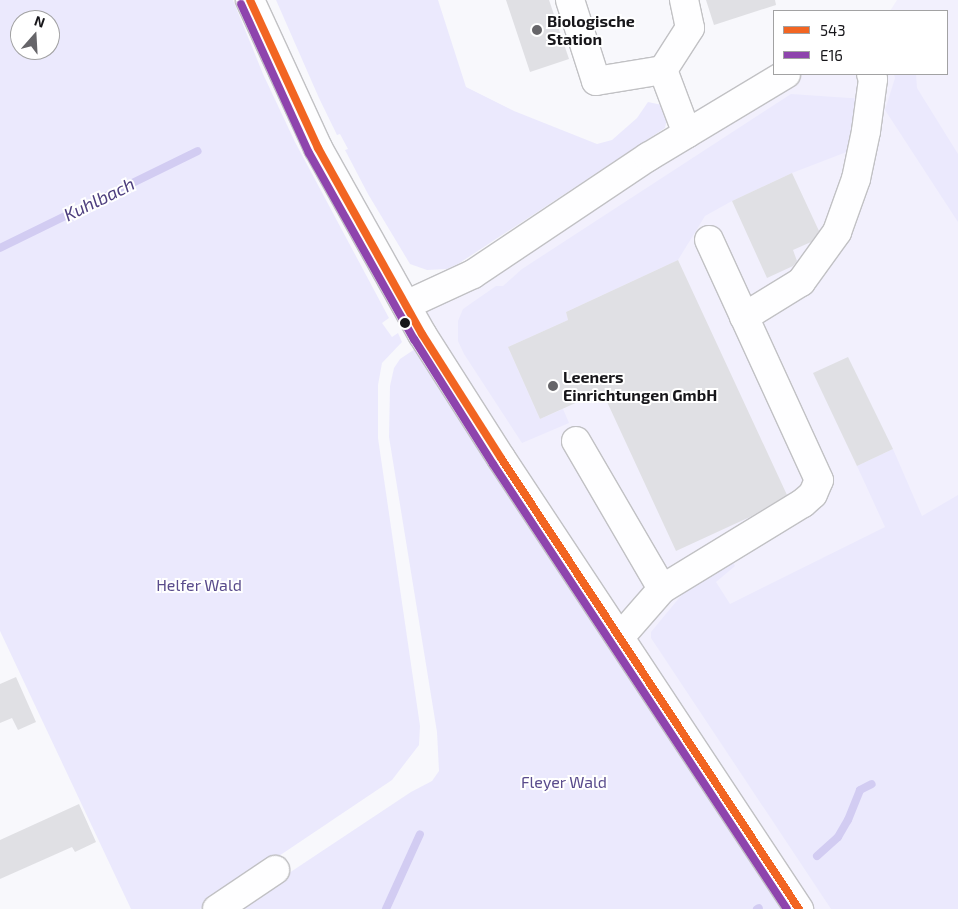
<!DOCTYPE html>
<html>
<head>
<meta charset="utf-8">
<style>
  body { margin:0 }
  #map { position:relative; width:958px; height:909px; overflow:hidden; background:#f8f8fc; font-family:"Exo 2",sans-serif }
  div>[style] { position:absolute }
  .built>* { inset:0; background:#f2f0fd }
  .green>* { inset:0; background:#ebe9fd }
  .stream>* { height:8px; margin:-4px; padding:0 4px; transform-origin:4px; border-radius:4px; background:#d2ccf2 }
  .building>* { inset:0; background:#e0e0e4 }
  .roads { filter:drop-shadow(1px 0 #c1c1c4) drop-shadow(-1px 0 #c1c1c4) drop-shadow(0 1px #c1c1c4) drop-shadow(0 -1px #c1c1c4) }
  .minor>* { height:28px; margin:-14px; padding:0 14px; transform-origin:14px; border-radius:14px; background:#fefeff }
  .bus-1>* { height:8px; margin:-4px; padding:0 4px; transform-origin:4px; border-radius:4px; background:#f26522 }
  .bus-2>* { height:8px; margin:-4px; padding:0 4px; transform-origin:4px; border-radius:4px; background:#8e44ad }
  .dots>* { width:14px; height:14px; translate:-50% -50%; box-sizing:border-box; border:2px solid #fff; border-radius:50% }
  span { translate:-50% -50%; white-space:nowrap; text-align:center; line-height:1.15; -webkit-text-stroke:4px #fff; paint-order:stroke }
  .poi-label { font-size:16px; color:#17161a; font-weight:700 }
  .left { translate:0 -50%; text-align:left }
  .park-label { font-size:16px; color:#594b8c }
  .water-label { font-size:18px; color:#4d3e7e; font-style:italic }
  .legend { position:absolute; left:773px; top:10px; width:175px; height:65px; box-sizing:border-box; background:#fff; border:1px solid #a2a2a3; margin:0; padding:6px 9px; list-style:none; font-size:15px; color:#17161a }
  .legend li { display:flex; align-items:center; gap:10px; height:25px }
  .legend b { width:25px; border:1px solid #a2a2a3 }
  .north { position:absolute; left:10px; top:10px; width:50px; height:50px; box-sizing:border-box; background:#fff; border:1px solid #a2a2a3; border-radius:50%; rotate:19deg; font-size:14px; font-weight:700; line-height:20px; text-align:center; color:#17161a }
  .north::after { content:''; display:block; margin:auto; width:18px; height:22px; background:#666569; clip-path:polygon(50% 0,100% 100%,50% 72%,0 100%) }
</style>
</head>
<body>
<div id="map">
  <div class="built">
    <i style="clip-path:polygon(897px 0,958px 0,958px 909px,799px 909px,406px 305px,786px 74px,947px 74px,947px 11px,890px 11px)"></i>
  </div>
  <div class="green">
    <i style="clip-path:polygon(evenodd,0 0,233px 0,263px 74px,295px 142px,389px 318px,382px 323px,392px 337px,398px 333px,402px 342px,382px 363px,378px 385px,378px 438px,420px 726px,419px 745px,392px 780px,200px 909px,131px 909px,0 631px,0 0,20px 20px,50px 20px,50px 50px,20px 50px,20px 20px)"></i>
    <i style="clip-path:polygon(276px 0,438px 0,466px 87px,514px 111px,597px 144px,612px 140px,637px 118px,648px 102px,662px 105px,668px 114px,665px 128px,458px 264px,447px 269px,427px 270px,410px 264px,368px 194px,345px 150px,348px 149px,340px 134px,337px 135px,319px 98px)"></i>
    <i style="clip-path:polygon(894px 74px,916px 74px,917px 88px,958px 154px,958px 222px,885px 110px,895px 78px)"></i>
    <i style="clip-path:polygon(791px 94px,864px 99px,857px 148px,792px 173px,732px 201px,705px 216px,678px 260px,566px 312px,568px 320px,508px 347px,540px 419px,563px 409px,569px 423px,522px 443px,464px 354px,458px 341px,458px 321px,463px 309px,496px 286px,503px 286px,522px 269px)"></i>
    <i style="clip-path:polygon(427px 341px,799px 909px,235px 909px,411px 792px,432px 781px,439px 771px,437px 732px,389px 437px,390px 386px,394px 368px,400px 359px)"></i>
    <i style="clip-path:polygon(893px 449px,922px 516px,958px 495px,958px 909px,831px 909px,651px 638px,651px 632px,689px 586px,729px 556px,735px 566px,716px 582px,730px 604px,885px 527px,857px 466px)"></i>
  </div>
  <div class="stream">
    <i style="left:0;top:248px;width:220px;rotate:-26.1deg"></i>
    <i style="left:817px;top:856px;width:28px;rotate:-42deg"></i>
    <i style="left:838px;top:837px;width:20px;rotate:-60deg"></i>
    <i style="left:848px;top:820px;width:32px;rotate:-68deg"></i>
    <i style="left:860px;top:790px;width:13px;rotate:-27deg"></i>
    <i style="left:386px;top:909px;width:82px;rotate:-65.6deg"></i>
    <i style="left:757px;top:909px;width:2px;rotate:-27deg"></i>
  </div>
  <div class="building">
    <i style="clip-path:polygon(506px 0,549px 0,569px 59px,530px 72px)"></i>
    <i style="clip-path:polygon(706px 0,775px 0,776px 5px,714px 25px)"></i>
    <i style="clip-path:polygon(792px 173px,819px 231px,811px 242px,793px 250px,797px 261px,793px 266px,767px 278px,732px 201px)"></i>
    <i style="clip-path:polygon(678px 260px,787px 495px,752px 516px,676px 551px,602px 391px,540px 419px,508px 347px,568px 320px,566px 312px)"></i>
    <i style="clip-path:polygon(848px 357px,893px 449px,857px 466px,813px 373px)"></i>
    <i style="clip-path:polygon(16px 677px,36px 722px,18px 730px,12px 718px,0 723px,0 684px)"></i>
    <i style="clip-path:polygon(79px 804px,96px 842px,75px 852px,72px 847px,0 879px,0 840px)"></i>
  </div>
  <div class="roads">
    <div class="minor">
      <i style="left:250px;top:0;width:163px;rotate:65.3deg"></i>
      <i style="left:318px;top:148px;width:213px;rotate:60.8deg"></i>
      <i style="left:422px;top:334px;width:147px;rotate:57.5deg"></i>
      <i style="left:501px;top:458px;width:541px;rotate:56.55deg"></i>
      <i style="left:570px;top:0;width:85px;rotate:72.2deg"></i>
      <i style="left:596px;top:81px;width:68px;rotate:-9.3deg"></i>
      <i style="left:663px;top:70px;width:50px;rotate:-57.3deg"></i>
      <i style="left:690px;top:28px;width:29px;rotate:-102deg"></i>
      <i style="left:663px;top:70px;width:68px;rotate:69.4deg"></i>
      <i style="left:406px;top:305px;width:74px;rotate:-24.8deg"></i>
      <i style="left:473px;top:274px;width:211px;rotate:-33.8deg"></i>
      <i style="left:648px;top:157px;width:161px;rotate:-31deg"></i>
      <i style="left:744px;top:317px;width:67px;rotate:-31.6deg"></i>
      <i style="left:801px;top:282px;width:62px;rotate:-54.2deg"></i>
      <i style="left:837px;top:232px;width:56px;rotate:-70.3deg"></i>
      <i style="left:856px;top:179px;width:49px;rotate:-78.2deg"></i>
      <i style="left:866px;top:131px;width:52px;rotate:-82.3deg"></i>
      <i style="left:873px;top:79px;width:5px;rotate:-112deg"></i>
      <i style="left:576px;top:441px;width:171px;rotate:59.8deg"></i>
      <i style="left:662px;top:589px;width:64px;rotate:131.2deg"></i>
      <i style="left:662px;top:589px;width:165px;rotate:-31.4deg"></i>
      <i style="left:803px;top:503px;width:13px;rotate:-42deg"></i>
      <i style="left:813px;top:494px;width:15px;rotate:-67deg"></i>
      <i style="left:819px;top:480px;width:264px;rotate:-114.6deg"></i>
      <i style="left:217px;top:909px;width:70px;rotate:-33.9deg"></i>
    </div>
  </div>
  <div class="bus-1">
    <i style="left:250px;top:0;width:163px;rotate:65.3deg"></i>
    <i style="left:318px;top:148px;width:213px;rotate:60.8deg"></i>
    <i style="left:422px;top:334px;width:147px;rotate:57.5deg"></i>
    <i style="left:501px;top:458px;width:541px;rotate:56.55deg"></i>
  </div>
  <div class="bus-2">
    <i style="left:241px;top:4px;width:164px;rotate:65.5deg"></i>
    <i style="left:309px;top:153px;width:214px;rotate:60.6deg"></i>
    <i style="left:414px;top:339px;width:148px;rotate:57.7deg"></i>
    <i style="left:493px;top:464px;width:533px;rotate:56.55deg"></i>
  </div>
  <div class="dots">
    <i style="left:537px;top:30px;background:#666569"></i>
    <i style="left:405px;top:323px;background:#17161a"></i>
    <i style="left:553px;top:386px;background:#666569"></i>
  </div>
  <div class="poi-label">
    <span class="left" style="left:547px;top:30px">Biologische<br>Station</span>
    <span class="left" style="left:563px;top:386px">Leeners<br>Einrichtungen GmbH</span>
  </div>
  <div class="park-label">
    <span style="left:199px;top:585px">Helfer Wald</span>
    <span style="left:564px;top:782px">Fleyer Wald</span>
  </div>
  <div class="water-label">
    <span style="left:99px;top:199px;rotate:-26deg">Kuhlbach</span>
  </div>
  <ul class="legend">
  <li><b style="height:6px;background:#f26522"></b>543</li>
  <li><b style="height:6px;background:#8e44ad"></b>E16</li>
  </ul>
  <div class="north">N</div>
</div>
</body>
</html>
